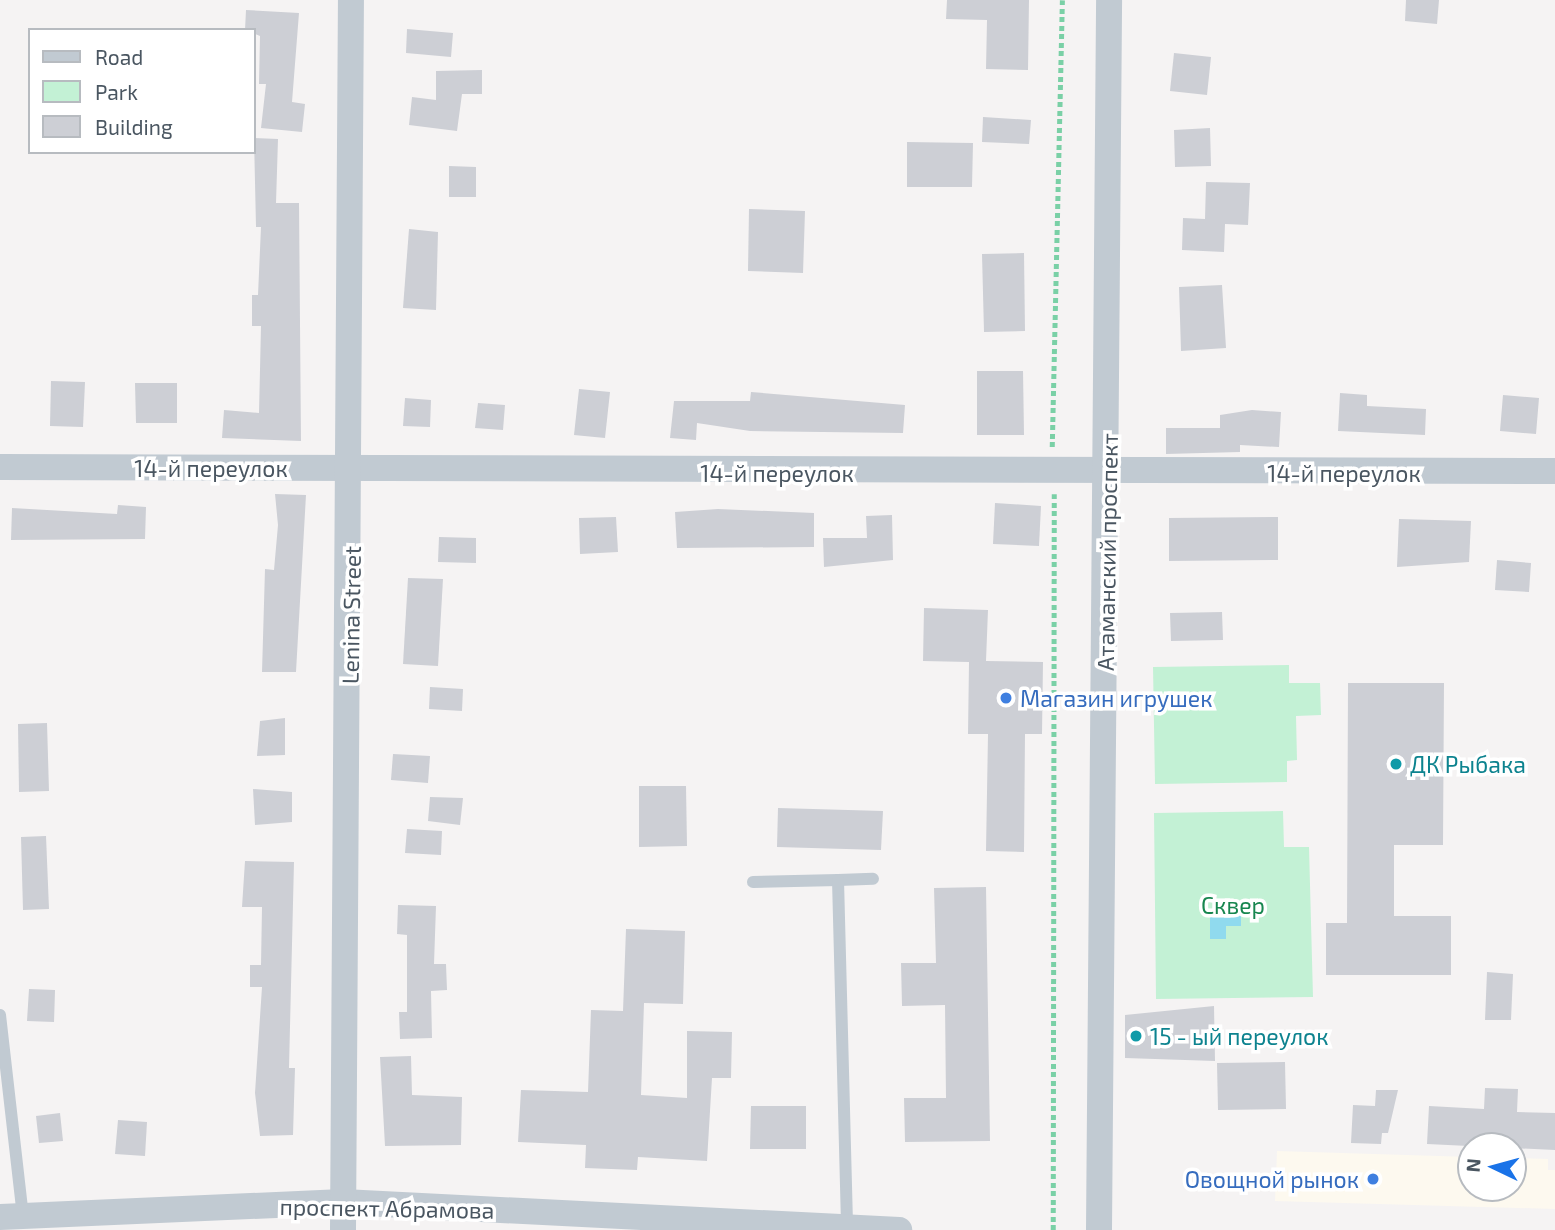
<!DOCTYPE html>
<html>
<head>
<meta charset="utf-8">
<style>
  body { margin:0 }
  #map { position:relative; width:1555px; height:1230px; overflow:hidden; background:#f5f3f3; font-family:"Exo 2",sans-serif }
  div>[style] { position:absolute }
  .commercial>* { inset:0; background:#fdf9ef }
  .green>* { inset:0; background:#c3f1d5 }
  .water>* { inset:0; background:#90daee }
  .building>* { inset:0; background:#cdcfd5 }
  .path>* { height:4.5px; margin-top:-2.25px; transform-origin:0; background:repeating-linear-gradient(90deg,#7ad0a6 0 5px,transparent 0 8.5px) }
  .lane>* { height:12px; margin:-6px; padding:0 6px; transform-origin:6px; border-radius:6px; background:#c1cad2 }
  .street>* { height:26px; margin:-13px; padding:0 13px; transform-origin:13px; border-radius:13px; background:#c1cad2 }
  .dots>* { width:19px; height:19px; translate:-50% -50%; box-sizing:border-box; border:4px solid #fff; border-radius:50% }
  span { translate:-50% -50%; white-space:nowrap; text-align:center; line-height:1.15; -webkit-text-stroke:7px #fff; paint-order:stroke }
  .street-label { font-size:23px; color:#4a5661 }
  .shop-label { font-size:23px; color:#366cbe }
  .left { translate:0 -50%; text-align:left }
  .right { translate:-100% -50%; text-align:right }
  .culture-label { font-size:23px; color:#0d838f }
  .park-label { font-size:23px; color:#17864f }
  .legend { position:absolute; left:28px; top:28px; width:228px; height:126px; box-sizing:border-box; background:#fff; border:2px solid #b7bbc0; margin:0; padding:9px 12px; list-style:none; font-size:21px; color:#4a5661 }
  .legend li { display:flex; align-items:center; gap:14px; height:35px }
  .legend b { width:35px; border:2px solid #b7bbc0 }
  .north { position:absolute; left:1457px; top:1132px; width:70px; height:70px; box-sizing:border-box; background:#fff; border:2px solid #b7bbc0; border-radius:50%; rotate:275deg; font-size:19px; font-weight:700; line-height:28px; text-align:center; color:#4a5661 }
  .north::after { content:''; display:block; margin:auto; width:24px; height:32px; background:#1a73e8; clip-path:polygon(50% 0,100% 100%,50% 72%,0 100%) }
</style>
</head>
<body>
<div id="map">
  <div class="commercial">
    <i style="clip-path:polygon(1277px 1151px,1471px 1157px,1471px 1188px,1513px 1188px,1513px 1158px,1548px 1159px,1548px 1170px,1555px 1170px,1555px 1209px,1275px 1201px)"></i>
  </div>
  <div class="green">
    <i style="clip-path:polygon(1289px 665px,1289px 683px,1320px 683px,1321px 715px,1296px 716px,1297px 760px,1287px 761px,1287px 782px,1155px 784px,1153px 667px)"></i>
    <i style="clip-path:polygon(1283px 811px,1284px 847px,1309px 847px,1313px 997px,1156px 999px,1154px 813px)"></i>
  </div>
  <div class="water">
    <i style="clip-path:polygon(1225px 907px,1241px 907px,1241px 926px,1226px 926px,1226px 939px,1210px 939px,1210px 917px,1225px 917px)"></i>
  </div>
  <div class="building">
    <i style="clip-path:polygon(947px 0,1029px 0,1028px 70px,986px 69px,987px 20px,946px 19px)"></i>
    <i style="clip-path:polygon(1406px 0,1439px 0,1437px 24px,1405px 21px)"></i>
    <i style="clip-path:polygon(246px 10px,299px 13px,292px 102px,305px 104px,302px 132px,261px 128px,266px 84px,259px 84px,260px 36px,245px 30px)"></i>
    <i style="clip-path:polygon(407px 29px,453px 33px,451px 57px,406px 53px)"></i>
    <i style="clip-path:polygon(1174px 53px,1211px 57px,1207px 95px,1170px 91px)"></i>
    <i style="clip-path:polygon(482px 70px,482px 94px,462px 94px,457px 131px,409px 125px,412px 97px,436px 100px,436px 71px)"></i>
    <i style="clip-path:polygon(983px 117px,1031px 120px,1029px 144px,982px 142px)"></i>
    <i style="clip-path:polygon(1210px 128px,1211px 166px,1175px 167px,1174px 130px)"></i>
    <i style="clip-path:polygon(254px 138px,278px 139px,276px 203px,299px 203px,301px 441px,222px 438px,224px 410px,259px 413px,261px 326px,252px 326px,252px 295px,258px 295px,261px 227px,256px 227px)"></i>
    <i style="clip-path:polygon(907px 142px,973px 143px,972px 187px,907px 187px)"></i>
    <i style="clip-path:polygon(449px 166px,476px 167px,476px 197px,449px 197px)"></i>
    <i style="clip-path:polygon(1206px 182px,1250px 183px,1248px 225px,1225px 224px,1224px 252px,1182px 250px,1183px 218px,1205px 219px)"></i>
    <i style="clip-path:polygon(749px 209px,805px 211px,803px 273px,748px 271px)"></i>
    <i style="clip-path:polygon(409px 229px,438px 232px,436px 310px,403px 308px)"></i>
    <i style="clip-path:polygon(1024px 253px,1025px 331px,984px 332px,982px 254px)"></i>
    <i style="clip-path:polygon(1222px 285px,1226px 348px,1181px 351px,1179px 287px)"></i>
    <i style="clip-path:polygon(977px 371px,1023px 371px,1024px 435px,977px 435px)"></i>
    <i style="clip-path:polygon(51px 381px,85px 382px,83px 427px,50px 426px)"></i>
    <i style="clip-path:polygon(135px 383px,177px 383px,177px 423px,136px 423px)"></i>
    <i style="clip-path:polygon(579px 389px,610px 392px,605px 438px,574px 435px)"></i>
    <i style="clip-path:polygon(751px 392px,905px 405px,903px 433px,750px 431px,697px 423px,696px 440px,670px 438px,674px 401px,750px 401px)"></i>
    <i style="clip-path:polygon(1340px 393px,1367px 395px,1367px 406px,1426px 409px,1425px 435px,1338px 431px)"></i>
    <i style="clip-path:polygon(1503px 395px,1539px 398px,1536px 434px,1500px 431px)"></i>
    <i style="clip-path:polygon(405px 398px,431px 400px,430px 427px,403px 426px)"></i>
    <i style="clip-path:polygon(478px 403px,505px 405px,503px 430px,475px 428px)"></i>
    <i style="clip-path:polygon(1252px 410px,1281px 412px,1279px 447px,1240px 445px,1240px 452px,1166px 454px,1166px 428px,1220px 428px,1220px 415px)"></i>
    <i style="clip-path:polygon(275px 494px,306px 495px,296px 672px,262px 672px,265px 569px,274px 570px,278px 525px)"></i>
    <i style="clip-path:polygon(995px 503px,1041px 506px,1039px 546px,993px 544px)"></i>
    <i style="clip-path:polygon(118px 505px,146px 507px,145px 539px,11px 540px,12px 508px,117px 514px)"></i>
    <i style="clip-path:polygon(718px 509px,814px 513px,814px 547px,677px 548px,675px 512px)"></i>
    <i style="clip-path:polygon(892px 515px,893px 560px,824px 567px,823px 538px,867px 538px,866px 516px)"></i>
    <i style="clip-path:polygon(616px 517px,618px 552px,580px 554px,579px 518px)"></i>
    <i style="clip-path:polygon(1278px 517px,1278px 560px,1169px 561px,1169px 518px)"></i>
    <i style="clip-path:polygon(1399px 519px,1471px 521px,1469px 562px,1397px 567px)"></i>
    <i style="clip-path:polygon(439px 537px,476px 538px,476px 563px,438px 562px)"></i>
    <i style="clip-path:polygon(1497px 560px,1531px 563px,1529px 592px,1495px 590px)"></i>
    <i style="clip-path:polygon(408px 578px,443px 579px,438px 666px,403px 664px)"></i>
    <i style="clip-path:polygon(924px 608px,988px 610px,986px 661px,1043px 662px,1042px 734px,1025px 734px,1024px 852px,986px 851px,988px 734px,968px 734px,969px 662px,923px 661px)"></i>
    <i style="clip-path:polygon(1222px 612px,1223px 640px,1171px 641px,1170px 613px)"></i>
    <i style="clip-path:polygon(1348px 683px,1444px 683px,1443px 845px,1394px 845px,1394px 916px,1451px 916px,1451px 975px,1326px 975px,1326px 923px,1347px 923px)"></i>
    <i style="clip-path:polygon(430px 687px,463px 689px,462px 711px,429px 709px)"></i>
    <i style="clip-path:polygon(285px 718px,285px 755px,257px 756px,260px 721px)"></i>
    <i style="clip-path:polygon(47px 723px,49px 791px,19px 792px,18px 724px)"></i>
    <i style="clip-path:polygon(393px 754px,430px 756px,428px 783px,391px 780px)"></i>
    <i style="clip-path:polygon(639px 786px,686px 786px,687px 846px,639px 847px)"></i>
    <i style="clip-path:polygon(253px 789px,292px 792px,292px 822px,255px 825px)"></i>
    <i style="clip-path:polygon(430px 797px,463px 798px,460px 825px,428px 821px)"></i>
    <i style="clip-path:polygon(778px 808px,883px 811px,881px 850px,777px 847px)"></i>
    <i style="clip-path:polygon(407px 829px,442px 831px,441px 855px,405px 853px)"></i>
    <i style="clip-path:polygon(46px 836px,49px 909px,23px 910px,21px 837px)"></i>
    <i style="clip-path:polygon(245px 861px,294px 862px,289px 1068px,295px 1068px,293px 1135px,260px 1136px,255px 1093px,262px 987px,250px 987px,250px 965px,261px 965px,262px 907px,242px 907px)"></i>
    <i style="clip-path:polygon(986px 887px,990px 1141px,905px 1142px,904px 1098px,946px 1098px,945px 1005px,902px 1006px,901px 963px,936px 963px,934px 888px)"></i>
    <i style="clip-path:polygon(398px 905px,436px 906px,434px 964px,446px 964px,447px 990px,431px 991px,432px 1038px,400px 1039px,399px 1012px,407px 1012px,407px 935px,397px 934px)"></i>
    <i style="clip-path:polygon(626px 929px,685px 931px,683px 1004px,644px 1003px,641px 1095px,687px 1098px,687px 1031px,732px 1032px,731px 1078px,712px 1078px,707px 1161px,638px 1157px,637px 1170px,585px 1168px,586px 1145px,518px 1142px,521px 1090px,588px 1092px,591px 1010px,623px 1011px)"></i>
    <i style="clip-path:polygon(1487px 972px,1513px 974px,1511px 1020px,1485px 1020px)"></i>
    <i style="clip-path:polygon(29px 989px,55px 990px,54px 1022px,27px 1021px)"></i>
    <i style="clip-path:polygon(1214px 1006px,1215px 1061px,1125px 1058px,1125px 1015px)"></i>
    <i style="clip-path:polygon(411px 1056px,412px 1095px,462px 1097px,461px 1145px,385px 1146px,380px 1057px)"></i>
    <i style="clip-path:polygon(1285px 1062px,1286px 1109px,1218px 1110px,1217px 1063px)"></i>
    <i style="clip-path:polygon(1485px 1088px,1518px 1089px,1517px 1112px,1555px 1113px,1555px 1150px,1427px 1144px,1429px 1106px,1484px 1109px)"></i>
    <i style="clip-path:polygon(1376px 1090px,1398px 1090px,1388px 1133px,1382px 1133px,1381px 1144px,1351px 1143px,1353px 1105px,1375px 1106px)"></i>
    <i style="clip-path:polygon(751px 1106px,806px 1106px,806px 1149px,750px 1149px)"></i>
    <i style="clip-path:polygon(60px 1113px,63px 1141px,39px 1143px,36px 1116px)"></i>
    <i style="clip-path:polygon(118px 1120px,147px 1122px,145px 1156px,115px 1154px)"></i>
  </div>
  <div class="path">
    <i style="left:1052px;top:447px;width:447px;rotate:-88.7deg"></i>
    <i style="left:1053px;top:1230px;width:736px;rotate:-89.92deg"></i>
  </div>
  <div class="lane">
    <i style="left:838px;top:880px;width:35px;rotate:-2deg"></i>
    <i style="left:753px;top:882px;width:85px;rotate:-1.3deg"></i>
    <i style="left:838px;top:880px;width:347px;rotate:88.5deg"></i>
    <i style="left:0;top:1015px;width:203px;rotate:83.5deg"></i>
  </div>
  <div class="street">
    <i style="left:0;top:467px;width:1555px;rotate:0.15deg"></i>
    <i style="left:0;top:1217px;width:343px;rotate:-2.5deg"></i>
    <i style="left:343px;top:1202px;width:557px;rotate:2.88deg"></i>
    <i style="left:343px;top:1230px;width:1230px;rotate:-89.63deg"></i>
    <i style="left:1099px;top:1230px;width:1230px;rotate:-89.53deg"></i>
  </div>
  <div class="dots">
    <i style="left:1006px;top:698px;background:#3f7fe0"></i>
    <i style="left:1396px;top:764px;background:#0f9aa8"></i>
    <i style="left:1136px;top:1036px;background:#0f9aa8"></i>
    <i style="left:1373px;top:1179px;background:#3f7fe0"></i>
  </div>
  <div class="street-label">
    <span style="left:211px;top:468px">14-й переулок</span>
    <span style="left:777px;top:473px">14-й переулок</span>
    <span style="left:1344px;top:473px">14-й переулок</span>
    <span style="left:1107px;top:552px;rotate:-89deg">Атаманский проспект</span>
    <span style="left:351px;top:615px;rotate:-89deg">Lenina Street</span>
    <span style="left:387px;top:1208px;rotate:1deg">проспект Абрамова</span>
  </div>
  <div class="shop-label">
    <span class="left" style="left:1020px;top:698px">Магазин игрушек</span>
    <span class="right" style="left:1359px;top:1179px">Овощной рынок</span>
  </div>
  <div class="culture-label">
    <span class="left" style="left:1410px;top:764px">ДК Рыбака</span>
    <span class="left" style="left:1150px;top:1036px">15 - ый переулок</span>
  </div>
  <div class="park-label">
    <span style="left:1233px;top:905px">Сквер</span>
  </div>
  <ul class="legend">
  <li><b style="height:9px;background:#c1cad2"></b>Road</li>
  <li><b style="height:19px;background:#c3f1d5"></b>Park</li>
  <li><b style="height:19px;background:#cdcfd5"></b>Building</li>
  </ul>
  <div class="north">N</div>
</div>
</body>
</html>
